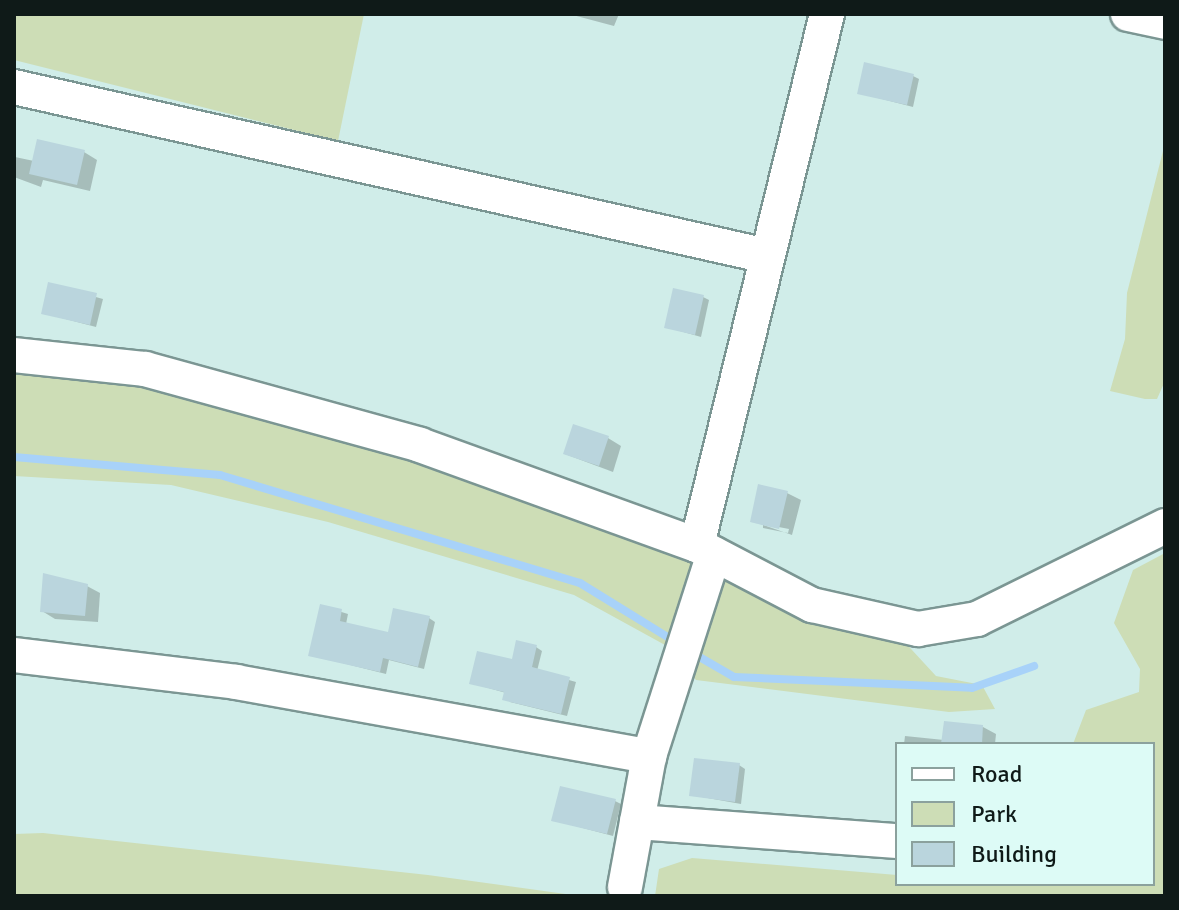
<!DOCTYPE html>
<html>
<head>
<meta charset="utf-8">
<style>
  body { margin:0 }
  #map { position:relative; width:1179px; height:910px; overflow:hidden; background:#d0ede9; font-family:Signika,sans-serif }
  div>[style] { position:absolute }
  .green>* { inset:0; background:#cdddb6 }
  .shadow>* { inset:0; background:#0003 }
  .stream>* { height:8px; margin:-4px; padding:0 4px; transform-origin:4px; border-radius:4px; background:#a8d2f9 }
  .building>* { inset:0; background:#bad5dd }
  .roads { filter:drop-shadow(2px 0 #7b9693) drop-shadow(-2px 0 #7b9693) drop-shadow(0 2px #7b9693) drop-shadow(0 -2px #7b9693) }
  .minor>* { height:34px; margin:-17px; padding:0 17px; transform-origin:17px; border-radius:17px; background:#fff }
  span { translate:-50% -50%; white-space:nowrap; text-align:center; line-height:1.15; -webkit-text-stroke:6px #ddfbf6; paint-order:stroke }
  .frame { position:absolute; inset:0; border:16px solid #0f1a18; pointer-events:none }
  .legend { position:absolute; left:895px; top:742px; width:260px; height:144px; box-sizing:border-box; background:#ddfbf6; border:2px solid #8ba19d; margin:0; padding:10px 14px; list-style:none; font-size:24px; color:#0f1a18 }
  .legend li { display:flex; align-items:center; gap:16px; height:40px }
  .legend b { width:40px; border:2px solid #8ba19d }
</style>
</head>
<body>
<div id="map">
  <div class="green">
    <i style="clip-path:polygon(14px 14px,364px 14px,338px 141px,14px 60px)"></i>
    <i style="clip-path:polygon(1165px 143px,1165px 381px,1157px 399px,1145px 399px,1110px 391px,1125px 339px,1127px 293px)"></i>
    <i style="clip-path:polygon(14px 366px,114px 379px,402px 455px,697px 563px,665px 645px,574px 595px,328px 522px,171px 485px,14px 476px)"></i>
    <i style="clip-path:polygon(1165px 553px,1165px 896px,655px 896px,659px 869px,692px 858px,897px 875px,897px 884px,1153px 884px,1153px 744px,1073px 744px,1086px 710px,1139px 692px,1140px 669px,1114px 623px,1133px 570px)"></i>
    <i style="clip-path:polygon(729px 576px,827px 623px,869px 636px,900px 637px,936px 676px,982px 685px,995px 709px,949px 712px,696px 680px,684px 667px,711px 585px)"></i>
    <i style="clip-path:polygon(43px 833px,428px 875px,580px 896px,14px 896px,14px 834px)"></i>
  </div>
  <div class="shadow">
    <i style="clip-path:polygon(569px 14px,619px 14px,614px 26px)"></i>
    <i style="clip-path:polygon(913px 76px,919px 79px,913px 107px,859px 93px)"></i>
    <i style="clip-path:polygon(84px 152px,97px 160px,90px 191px,43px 180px,41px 187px,14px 177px,15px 157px,34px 161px)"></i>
    <i style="clip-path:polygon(49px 284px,103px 299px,96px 327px,43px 313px)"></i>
    <i style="clip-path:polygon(703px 297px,709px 300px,701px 337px,666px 327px)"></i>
    <i style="clip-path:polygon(608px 438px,621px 446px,613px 472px,565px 454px)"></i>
    <i style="clip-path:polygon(evenodd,787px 493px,801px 500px,792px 535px,752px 521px,787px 493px,763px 524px,789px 529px,788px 533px,763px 528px,763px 524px)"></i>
    <i style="clip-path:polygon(87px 586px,100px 593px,98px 622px,55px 619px,42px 611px)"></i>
    <i style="clip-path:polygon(322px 606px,348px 614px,346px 624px,389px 634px,429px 618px,435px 622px,424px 669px,389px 660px,386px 674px,311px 655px)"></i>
    <i style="clip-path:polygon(536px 647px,542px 651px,537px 671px,576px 682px,567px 716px,510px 702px,506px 693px,471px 683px)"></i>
    <i style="clip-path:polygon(983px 727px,996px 734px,995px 744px,904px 744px,905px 736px,944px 740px)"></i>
    <i style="clip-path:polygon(739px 765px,745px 769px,741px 804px,691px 795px)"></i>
    <i style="clip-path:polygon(615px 801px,621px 804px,613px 836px,553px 820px)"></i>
  </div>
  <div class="stream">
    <i style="left:14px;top:457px;width:207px;rotate:5deg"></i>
    <i style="left:220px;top:475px;width:376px;rotate:16.7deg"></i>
    <i style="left:580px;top:583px;width:105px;rotate:31.7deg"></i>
    <i style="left:696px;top:655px;width:44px;rotate:30.1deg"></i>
    <i style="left:734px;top:677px;width:238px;rotate:2.6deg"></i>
    <i style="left:972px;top:688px;width:66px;rotate:-19.5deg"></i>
  </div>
  <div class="building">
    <i style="clip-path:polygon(864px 62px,914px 74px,907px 105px,857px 94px)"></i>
    <i style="clip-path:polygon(37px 139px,85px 150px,77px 185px,29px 174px)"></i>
    <i style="clip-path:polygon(48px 282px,97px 293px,90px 325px,41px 314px)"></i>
    <i style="clip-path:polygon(673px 288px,704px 295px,695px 335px,664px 328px)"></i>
    <i style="clip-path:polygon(573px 424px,609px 436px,599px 466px,563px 454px)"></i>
    <i style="clip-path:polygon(758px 484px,788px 491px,779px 529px,750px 522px)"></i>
    <i style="clip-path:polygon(43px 573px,88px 584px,85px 616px,40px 612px)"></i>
    <i style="clip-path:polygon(320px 604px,342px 609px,340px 621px,388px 632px,393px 608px,430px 616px,418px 667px,383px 658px,380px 672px,308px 656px)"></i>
    <i style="clip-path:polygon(516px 640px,537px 645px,532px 667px,570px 677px,561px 714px,502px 700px,504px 692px,469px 684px,477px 651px,512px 659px)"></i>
    <i style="clip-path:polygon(944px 721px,983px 725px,982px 744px,941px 744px)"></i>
    <i style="clip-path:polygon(694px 758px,740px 763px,735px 802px,689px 796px)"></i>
    <i style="clip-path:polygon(560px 786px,616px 799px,607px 834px,551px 821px)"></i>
  </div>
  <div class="roads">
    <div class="minor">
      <i style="left:1128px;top:14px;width:38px;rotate:12deg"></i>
      <i style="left:14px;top:87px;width:772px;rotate:12.65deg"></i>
      <i style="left:14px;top:355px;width:132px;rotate:6.1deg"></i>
      <i style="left:145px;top:369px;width:285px;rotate:15.4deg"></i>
      <i style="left:420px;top:445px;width:294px;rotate:19.9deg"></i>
      <i style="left:697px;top:545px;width:130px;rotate:27.6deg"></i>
      <i style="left:812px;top:605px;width:109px;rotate:12.8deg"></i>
      <i style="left:918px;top:629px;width:60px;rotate:-9.6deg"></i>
      <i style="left:977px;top:619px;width:210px;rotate:-26.3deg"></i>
      <i style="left:697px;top:545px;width:547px;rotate:-76.24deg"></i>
      <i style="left:14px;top:655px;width:224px;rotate:6.9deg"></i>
      <i style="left:236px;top:682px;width:420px;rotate:10.2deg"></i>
      <i style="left:649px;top:756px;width:212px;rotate:-72.2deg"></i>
      <i style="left:637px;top:822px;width:261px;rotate:4.2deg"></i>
      <i style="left:625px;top:887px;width:133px;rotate:-79.6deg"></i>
    </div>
  </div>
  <div class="frame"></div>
  <ul class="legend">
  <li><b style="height:10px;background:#fff"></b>Road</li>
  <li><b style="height:22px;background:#cdddb6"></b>Park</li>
  <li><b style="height:22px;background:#bad5dd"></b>Building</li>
  </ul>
</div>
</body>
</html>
